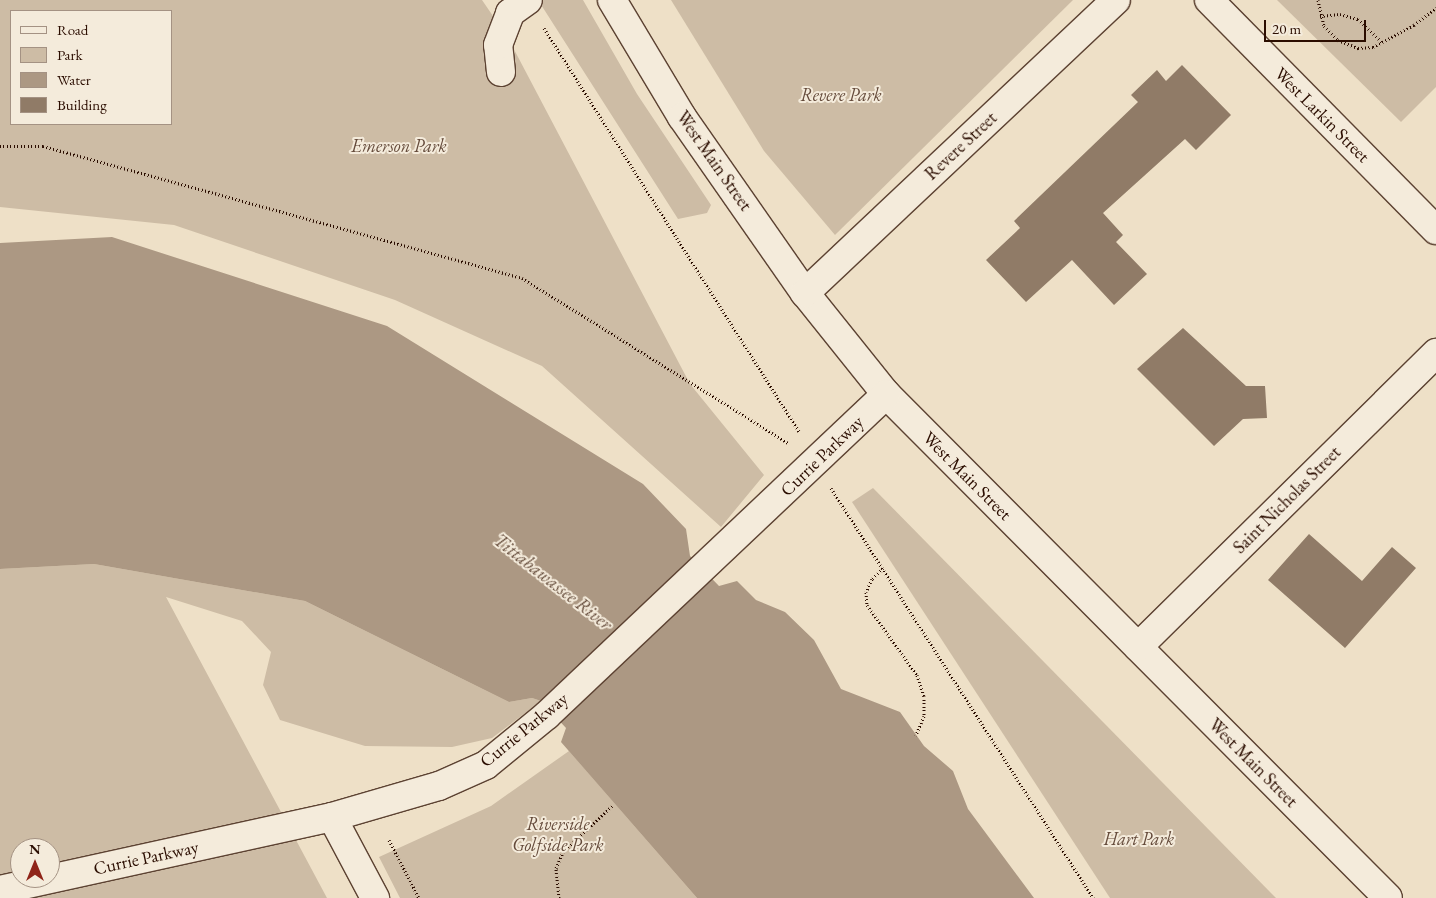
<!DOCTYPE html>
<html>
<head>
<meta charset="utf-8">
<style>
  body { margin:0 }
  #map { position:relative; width:1436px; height:898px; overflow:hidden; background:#eee0c7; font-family:"EB Garamond",serif }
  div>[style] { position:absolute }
  .green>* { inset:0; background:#cdbca5 }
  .water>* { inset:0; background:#ac9883 }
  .building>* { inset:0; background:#907b67 }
  .path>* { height:3px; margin-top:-1.5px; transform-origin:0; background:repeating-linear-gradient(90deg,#2b0d00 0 1px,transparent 0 3.5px) }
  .roads { filter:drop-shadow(1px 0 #5c4232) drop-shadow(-1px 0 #5c4232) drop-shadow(0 1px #5c4232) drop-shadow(0 -1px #5c4232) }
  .minor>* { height:28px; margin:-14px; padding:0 14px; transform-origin:14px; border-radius:14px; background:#f4ebdb }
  span { translate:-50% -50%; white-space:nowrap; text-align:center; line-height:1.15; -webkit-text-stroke:4px #f4ebdb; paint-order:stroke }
  .park-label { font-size:18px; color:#644a3a; font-style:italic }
  .street-label { font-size:18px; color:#2b0d00 }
  .water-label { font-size:19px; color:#654c3b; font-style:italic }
  .legend { position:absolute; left:10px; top:10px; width:162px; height:115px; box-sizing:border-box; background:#f4ebdb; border:1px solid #a49283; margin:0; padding:6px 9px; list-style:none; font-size:15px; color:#2b0d00 }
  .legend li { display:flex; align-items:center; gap:10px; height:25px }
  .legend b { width:25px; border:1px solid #a49283 }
  .north { position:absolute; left:10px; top:838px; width:50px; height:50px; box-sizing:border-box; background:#f4ebdb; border:1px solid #a49283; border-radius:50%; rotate:0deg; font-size:14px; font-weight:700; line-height:20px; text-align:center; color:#2b0d00 }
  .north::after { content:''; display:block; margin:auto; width:18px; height:22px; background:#8f2418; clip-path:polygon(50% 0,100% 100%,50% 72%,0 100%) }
  .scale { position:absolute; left:1264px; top:20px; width:102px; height:22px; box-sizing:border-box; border:2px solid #2b0d00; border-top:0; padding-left:6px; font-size:15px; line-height:18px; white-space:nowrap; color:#2b0d00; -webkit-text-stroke:4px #f4ebdb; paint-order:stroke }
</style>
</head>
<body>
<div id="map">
  <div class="green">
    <i style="clip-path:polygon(evenodd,0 0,482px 0,508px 38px,690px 384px,764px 475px,721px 527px,542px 366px,395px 300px,174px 225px,0 207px,0 0,11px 11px,171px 11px,171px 124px,11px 124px,11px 11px)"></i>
    <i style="clip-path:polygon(538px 0,583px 0,637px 94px,711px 205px,707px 213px,678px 219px)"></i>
    <i style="clip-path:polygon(671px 0,1073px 0,835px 235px,764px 151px)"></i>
    <i style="clip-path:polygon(1277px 0,1436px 0,1436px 87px,1401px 122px)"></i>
    <i style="clip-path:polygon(873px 488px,1276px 898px,1110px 898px,852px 502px)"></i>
    <i style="clip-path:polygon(evenodd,94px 564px,305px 601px,509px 702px,532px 698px,541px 701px,492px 738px,452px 747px,365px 746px,280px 720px,263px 685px,271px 652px,242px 621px,166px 597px,327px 898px,0 898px,0 569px,94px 564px,20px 848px,50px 848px,50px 878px,20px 878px,20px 848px)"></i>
    <i style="clip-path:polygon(569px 751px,697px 898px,400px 898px,379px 857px,491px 806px)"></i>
  </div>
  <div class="water">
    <i style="clip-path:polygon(112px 237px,387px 326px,643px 484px,686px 529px,690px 556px,719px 586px,737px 581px,756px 600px,785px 612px,814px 640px,841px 689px,900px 712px,924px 746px,953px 771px,968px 809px,1034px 898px,697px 898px,561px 742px,566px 728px,541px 701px,532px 698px,509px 702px,305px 601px,94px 564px,0 569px,0 243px)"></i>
  </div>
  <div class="building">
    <i style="clip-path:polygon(1182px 65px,1231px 115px,1196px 150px,1185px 139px,1103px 213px,1123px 235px,1116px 242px,1147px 274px,1114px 305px,1072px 260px,1026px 302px,986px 260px,1020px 228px,1014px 221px,1138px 102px,1131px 95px,1157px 70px,1166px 81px)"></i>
    <i style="clip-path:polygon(1183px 328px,1246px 386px,1265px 386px,1267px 418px,1243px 419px,1214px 446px,1137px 369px)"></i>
    <i style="clip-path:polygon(1309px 534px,1362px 581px,1392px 547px,1416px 568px,1345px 648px,1268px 580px)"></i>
  </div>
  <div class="path">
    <i style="left:1318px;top:0;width:27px;rotate:77deg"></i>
    <i style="left:1324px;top:26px;width:20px;rotate:45deg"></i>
    <i style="left:1338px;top:40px;width:22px;rotate:22deg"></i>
    <i style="left:1358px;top:48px;width:15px;rotate:-4deg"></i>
    <i style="left:1373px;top:47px;width:47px;rotate:-28.2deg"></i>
    <i style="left:1414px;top:25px;width:28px;rotate:-38deg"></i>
    <i style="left:1320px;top:16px;width:20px;rotate:-6deg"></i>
    <i style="left:1340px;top:14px;width:19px;rotate:16deg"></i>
    <i style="left:1358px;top:19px;width:33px;rotate:44deg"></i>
    <i style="left:544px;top:28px;width:479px;rotate:57.7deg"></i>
    <i style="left:0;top:146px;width:43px"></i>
    <i style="left:43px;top:146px;width:497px;rotate:15.4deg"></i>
    <i style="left:522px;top:278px;width:313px;rotate:31.8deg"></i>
    <i style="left:831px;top:488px;width:487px;rotate:57.4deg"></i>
    <i style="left:883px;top:568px;width:16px;rotate:135deg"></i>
    <i style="left:872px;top:579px;width:14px;rotate:115deg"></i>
    <i style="left:866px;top:592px;width:13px;rotate:86deg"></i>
    <i style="left:867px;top:605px;width:86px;rotate:54.5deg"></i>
    <i style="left:917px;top:675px;width:22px;rotate:72deg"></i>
    <i style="left:924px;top:696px;width:20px;rotate:90deg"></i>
    <i style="left:924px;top:716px;width:21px;rotate:113deg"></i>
    <i style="left:389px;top:840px;width:65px;rotate:62.7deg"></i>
    <i style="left:559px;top:898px;width:30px;rotate:-96deg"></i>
    <i style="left:556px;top:868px;width:17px;rotate:-66deg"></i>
    <i style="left:563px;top:852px;width:69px;rotate:-43.2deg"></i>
  </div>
  <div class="roads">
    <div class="minor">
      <i style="left:612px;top:0;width:136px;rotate:59.1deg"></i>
      <i style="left:682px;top:117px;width:215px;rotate:55.1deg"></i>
      <i style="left:805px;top:293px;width:129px;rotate:51.3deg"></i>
      <i style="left:886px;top:394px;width:711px;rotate:45.11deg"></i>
      <i style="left:1209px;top:0;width:323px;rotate:45.4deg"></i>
      <i style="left:501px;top:72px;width:27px;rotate:-96deg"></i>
      <i style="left:498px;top:45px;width:34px;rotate:-69deg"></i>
      <i style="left:510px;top:13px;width:22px;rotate:-36deg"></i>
      <i style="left:805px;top:293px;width:427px;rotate:-43.3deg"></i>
      <i style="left:1138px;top:647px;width:419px;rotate:-44.6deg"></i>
      <i style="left:332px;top:817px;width:92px;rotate:62deg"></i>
      <i style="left:0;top:890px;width:340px;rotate:-12.4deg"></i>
      <i style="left:332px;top:817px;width:111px;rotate:-16.2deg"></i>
      <i style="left:439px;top:786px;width:51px;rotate:-24.1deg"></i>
      <i style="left:486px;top:765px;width:79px;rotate:-39.3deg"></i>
      <i style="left:547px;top:715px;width:467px;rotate:-43.4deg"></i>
    </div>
  </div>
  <div class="park-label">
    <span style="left:841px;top:95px">Revere Park</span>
    <span style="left:399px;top:146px">Emerson Park</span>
    <span style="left:558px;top:835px">Riverside<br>Golfside Park</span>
    <span style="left:1139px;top:839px">Hart Park</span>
  </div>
  <div class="street-label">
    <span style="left:1322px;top:115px;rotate:45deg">West Larkin Street</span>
    <span style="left:961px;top:146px;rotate:-43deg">Revere Street</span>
    <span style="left:714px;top:161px;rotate:55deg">West Main Street</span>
    <span style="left:822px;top:456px;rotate:-44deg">Currie Parkway</span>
    <span style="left:967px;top:476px;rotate:45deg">West Main Street</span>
    <span style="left:1287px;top:500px;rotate:-45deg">Saint Nicholas Street</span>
    <span style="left:524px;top:730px;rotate:-39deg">Currie Parkway</span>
    <span style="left:1253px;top:763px;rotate:45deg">West Main Street</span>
    <span style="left:146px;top:858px;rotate:-12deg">Currie Parkway</span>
  </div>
  <div class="water-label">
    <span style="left:553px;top:582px;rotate:38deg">Tittabawassee River</span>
  </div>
  <ul class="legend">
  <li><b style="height:6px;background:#f4ebdb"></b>Road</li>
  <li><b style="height:14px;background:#cdbca5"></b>Park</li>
  <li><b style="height:14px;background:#ac9883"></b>Water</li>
  <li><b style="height:14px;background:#907b67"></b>Building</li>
  </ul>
  <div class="north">N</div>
  <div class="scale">20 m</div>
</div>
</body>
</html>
